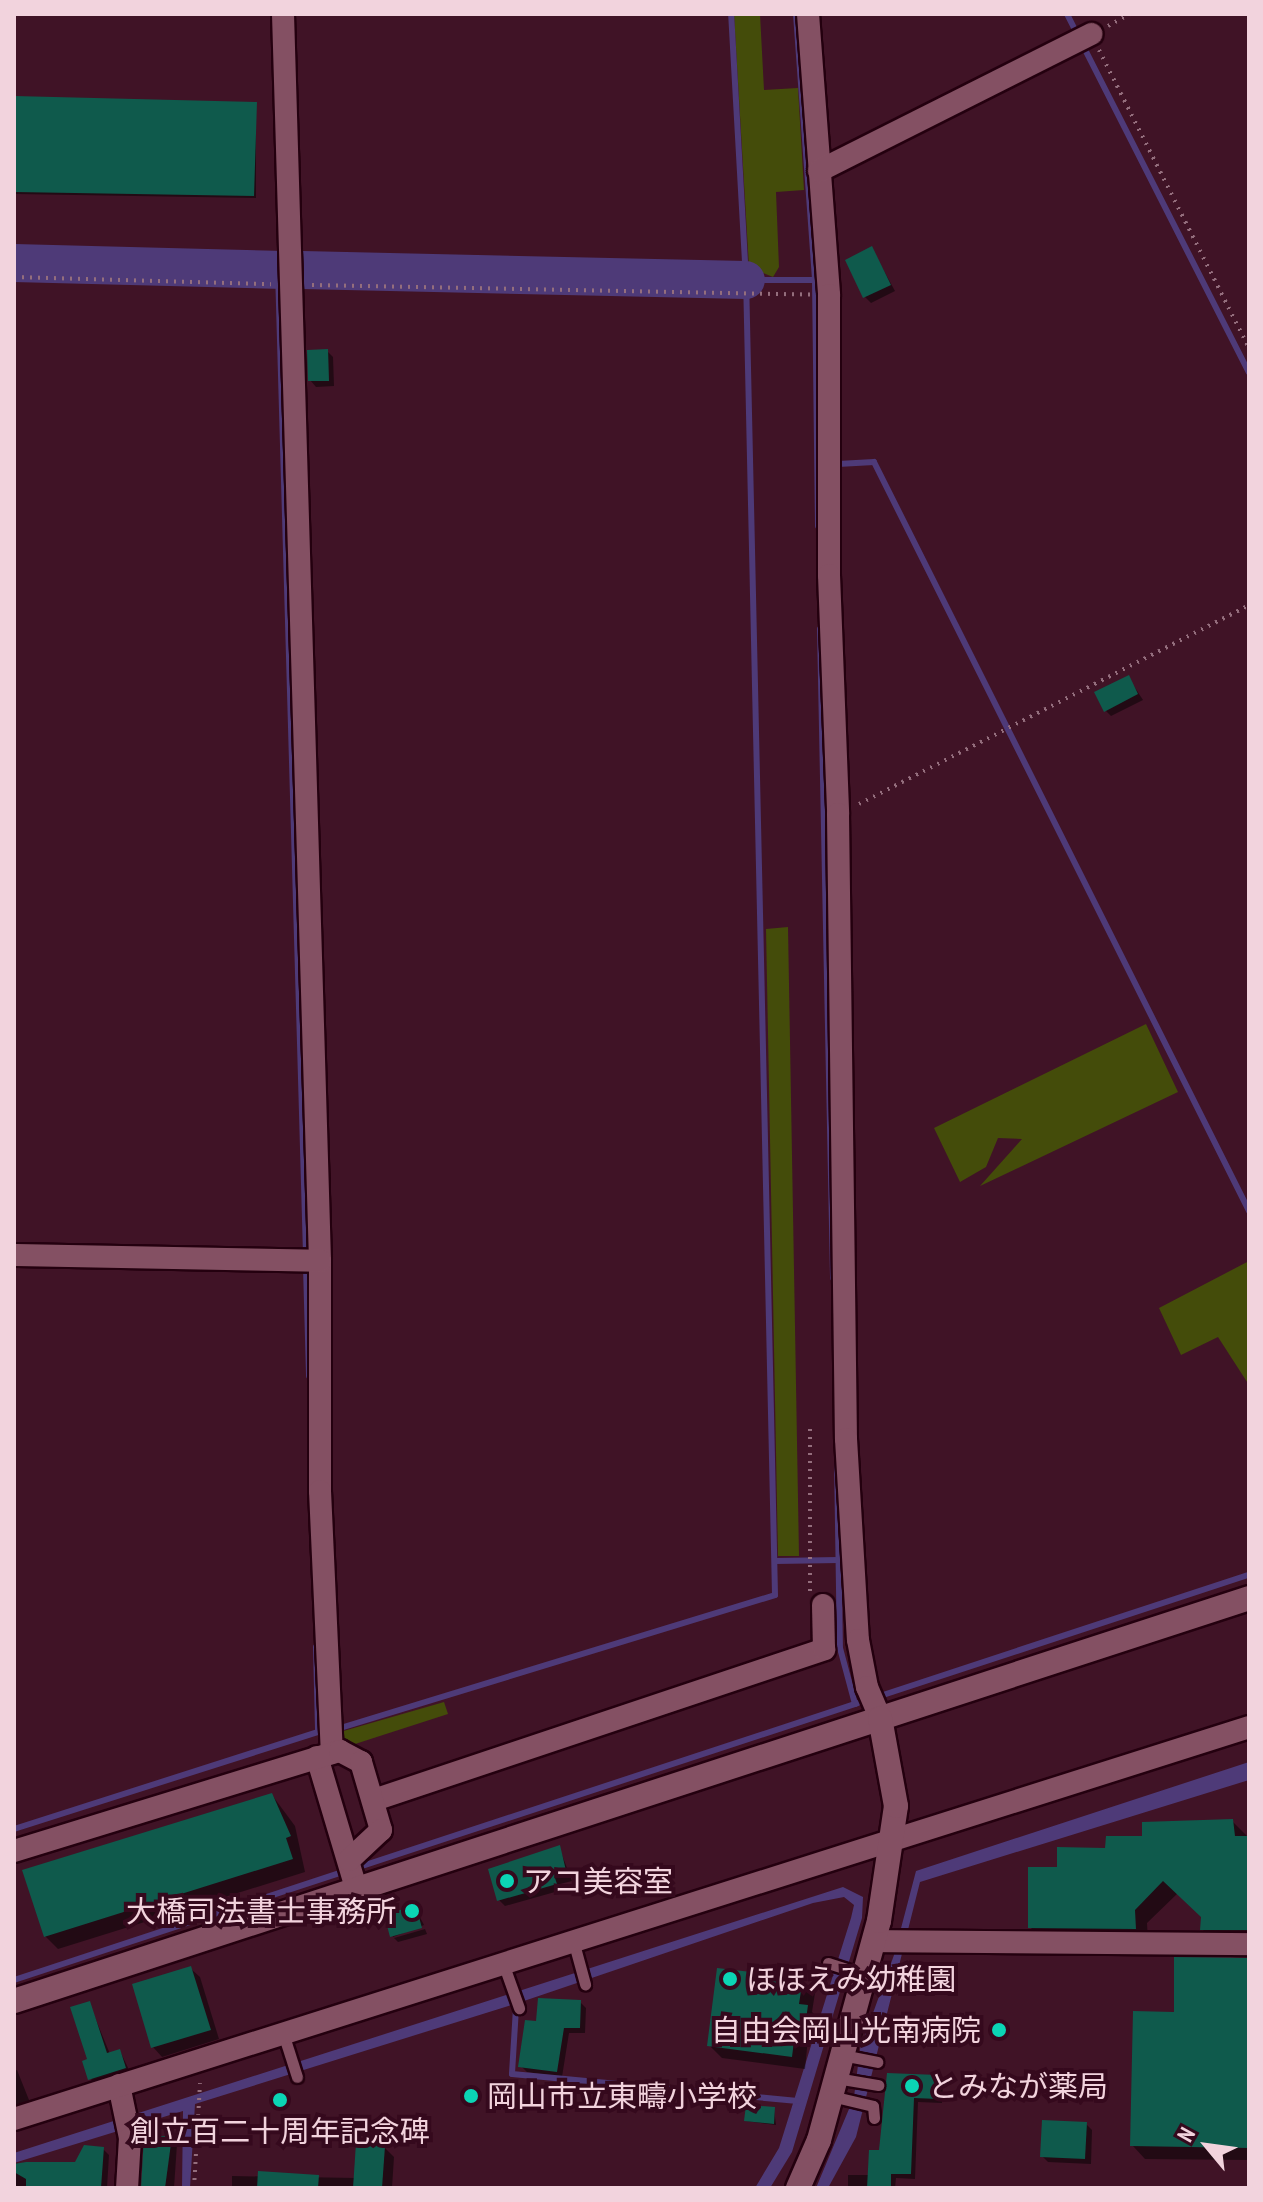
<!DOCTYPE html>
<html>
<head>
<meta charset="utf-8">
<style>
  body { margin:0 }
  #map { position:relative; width:1263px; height:2202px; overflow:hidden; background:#401326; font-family:"PT Sans Narrow","Noto Sans JP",sans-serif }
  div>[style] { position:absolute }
  .green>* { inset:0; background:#444c0a }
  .water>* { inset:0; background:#4e3a78 }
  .shadow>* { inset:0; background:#0007 }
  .stream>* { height:6px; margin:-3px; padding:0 3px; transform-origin:3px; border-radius:3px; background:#4e3a78 }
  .river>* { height:38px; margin:-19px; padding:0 19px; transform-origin:19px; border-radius:19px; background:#4e3a78 }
  .building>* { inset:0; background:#0f5a4c }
  .path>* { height:4px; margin-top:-2px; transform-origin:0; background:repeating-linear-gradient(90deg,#946e7d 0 2px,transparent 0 8px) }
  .roads { filter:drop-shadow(2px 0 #24000f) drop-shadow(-2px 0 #24000f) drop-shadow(0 2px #24000f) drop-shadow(0 -2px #24000f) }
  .service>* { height:11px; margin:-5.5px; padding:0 5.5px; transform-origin:5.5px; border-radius:5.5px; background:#845063 }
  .minor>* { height:22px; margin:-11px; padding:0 11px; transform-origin:11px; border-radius:11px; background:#845063 }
  .tertiary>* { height:24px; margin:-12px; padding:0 12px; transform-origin:12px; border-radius:12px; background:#845063 }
  .dots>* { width:22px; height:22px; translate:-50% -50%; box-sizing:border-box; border:4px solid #35091d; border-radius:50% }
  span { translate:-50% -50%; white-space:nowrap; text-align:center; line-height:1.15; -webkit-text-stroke:8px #35091d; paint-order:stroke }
  .poi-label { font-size:30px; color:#f2d3dd }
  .left { translate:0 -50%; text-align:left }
  .right { translate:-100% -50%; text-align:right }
  .frame { position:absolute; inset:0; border:16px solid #f2d3dd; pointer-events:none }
  .north { position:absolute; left:1167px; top:2106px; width:80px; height:80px; -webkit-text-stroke:6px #35091d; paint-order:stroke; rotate:299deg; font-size:22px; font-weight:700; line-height:32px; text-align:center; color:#f2d3dd }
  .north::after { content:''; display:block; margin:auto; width:28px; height:36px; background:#f2d3dd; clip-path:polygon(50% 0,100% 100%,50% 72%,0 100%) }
</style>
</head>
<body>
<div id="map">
  <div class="green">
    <i style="clip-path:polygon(734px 14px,760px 14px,764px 90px,798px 88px,804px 190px,776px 192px,779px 267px,773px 277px,749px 267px)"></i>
    <i style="clip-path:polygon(788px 927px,799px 1556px,778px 1556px,766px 929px)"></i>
    <i style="clip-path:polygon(1146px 1024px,1178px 1092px,980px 1186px,1022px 1139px,998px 1138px,986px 1167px,960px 1182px,934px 1128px)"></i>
    <i style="clip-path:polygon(1249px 1261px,1249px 1385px,1218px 1337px,1181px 1355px,1159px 1308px)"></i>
    <i style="clip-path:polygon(444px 1702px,448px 1714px,352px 1745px,341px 1741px,340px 1732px)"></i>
  </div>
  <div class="water">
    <i style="clip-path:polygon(1249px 1762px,1249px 1780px,920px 1882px,856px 2137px,828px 2188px,816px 2188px,854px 2097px,860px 2049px,894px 1955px,916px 1871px)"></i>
    <i style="clip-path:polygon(843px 1887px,863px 1897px,862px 1918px,792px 2152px,770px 2188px,755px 2188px,779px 2148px,851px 1918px,854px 1905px,844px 1897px,813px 1903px,521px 2002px,195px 2104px,190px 2188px,182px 2188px,183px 2111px,14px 2163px,14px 2153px)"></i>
  </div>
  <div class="shadow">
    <i style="clip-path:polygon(14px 98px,256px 104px,256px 198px,14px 194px)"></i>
    <i style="clip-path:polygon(872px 249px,895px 291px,871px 303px,865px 297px)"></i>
    <i style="clip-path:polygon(327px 351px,333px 357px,334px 386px,316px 387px,310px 380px)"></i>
    <i style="clip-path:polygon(1128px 677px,1143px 700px,1111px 716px,1105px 710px)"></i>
    <i style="clip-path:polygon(272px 1795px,295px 1826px,305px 1872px,58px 1949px,45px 1936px)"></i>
    <i style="clip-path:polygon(1232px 1821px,1249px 1838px,1249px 1942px,1215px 1942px,1202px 1929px,1203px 1917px,1178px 1893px,1147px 1923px,1148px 1941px,1043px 1940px,1030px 1927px,1059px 1870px,1143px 1838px)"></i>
    <i style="clip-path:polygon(559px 1847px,572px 1881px,560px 1884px,562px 1890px,505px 1906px,499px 1900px)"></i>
    <i style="clip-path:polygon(415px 1908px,424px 1925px,393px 1937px,386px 1916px)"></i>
    <i style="clip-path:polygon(425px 1929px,427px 1934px,398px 1942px,394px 1938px)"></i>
    <i style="clip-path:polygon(1249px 1960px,1249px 2160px,1145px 2159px,1133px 2146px)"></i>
    <i style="clip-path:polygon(190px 1968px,200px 1977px,219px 2039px,162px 2057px,153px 2047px)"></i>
    <i style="clip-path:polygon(802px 1980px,815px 1993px,812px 2012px,820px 2020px,818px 2039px,808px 2038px,805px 2069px,722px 2058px,709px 2045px)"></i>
    <i style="clip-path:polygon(580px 2002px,586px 2008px,585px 2033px,569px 2033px,562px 2077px,527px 2072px,521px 2066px)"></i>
    <i style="clip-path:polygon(89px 2003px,110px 2054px,120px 2051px,131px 2074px,96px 2084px,90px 2078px)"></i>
    <i style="clip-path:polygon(17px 2070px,31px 2105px,14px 2110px,14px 2071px)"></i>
    <i style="clip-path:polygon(889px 2075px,938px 2077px,943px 2082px,942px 2103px,918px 2102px,915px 2179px,896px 2178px,895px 2188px,848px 2188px,848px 2175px,870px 2175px,881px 2152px)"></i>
    <i style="clip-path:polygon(774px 2109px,776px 2125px,746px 2121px)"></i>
    <i style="clip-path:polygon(1086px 2124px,1092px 2130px,1091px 2164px,1048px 2162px,1042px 2156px)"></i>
    <i style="clip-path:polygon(171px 2138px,177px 2144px,174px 2188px,142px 2188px)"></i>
    <i style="clip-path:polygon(385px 2148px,394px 2157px,392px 2188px,232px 2188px,232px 2176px,356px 2178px)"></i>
    <i style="clip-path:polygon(103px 2149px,109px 2155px,107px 2188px,14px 2188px,14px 2167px,77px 2164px)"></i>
  </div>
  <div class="stream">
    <i style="left:796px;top:14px;width:267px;rotate:85.9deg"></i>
    <i style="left:815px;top:280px;width:246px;rotate:89.3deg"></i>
    <i style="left:1067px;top:14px;width:402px;rotate:63.1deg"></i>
    <i style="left:278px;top:270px;width:986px;rotate:88.37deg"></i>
    <i style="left:746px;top:280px;width:69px"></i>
    <i style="left:838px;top:464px;width:36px;rotate:-3deg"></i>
    <i style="left:874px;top:462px;width:838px;rotate:63.4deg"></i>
    <i style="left:820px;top:629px;width:649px;rotate:88.85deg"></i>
    <i style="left:306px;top:1267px;width:109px;rotate:88.4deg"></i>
    <i style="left:837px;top:1461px;width:187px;rotate:89.1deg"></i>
    <i style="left:840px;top:1648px;width:58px;rotate:75deg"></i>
    <i style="left:775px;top:1561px;width:64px;rotate:-0.9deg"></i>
    <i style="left:316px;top:1647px;width:84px;rotate:88.6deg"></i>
    <i style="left:883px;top:1695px;width:385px;rotate:-18.2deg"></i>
    <i style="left:337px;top:1729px;width:458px;rotate:-17deg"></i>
    <i style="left:775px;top:1595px;width:1315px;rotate:-91.26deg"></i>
    <i style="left:746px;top:280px;width:266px;rotate:-93.2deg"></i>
    <i style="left:14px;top:1829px;width:326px;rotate:-17.7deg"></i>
    <i style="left:356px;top:1868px;width:528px;rotate:-18.19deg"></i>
    <i style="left:14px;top:1980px;width:348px;rotate:-18.2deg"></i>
    <i style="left:516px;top:2008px;width:66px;rotate:93.5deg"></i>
    <i style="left:512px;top:2074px;width:287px;rotate:5.4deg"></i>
  </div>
  <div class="river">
    <i style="left:14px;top:263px;width:270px;rotate:1.5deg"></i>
    <i style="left:302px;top:270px;width:444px;rotate:1.3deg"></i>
  </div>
  <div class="building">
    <i style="clip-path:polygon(14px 96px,257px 102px,254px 196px,14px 192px)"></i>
    <i style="clip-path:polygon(872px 246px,891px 285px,863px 298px,845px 260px)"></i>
    <i style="clip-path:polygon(328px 349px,329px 381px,308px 381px,307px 350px)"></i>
    <i style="clip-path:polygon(1129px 675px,1138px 694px,1104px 712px,1094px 692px)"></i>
    <i style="clip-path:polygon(272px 1793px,291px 1836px,286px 1838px,293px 1859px,44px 1937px,22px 1870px)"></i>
    <i style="clip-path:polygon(1233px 1819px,1235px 1836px,1249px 1836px,1249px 1930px,1200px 1930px,1201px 1917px,1163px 1881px,1135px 1910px,1136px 1929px,1028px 1928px,1028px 1867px,1057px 1867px,1057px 1847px,1105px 1848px,1106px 1836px,1142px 1836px,1142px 1822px)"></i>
    <i style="clip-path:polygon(560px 1845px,567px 1875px,555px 1878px,557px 1884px,497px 1901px,488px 1869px)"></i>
    <i style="clip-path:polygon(416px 1906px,422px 1928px,390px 1937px,384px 1914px)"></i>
    <i style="clip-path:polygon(1174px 1957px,1249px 1958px,1249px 2148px,1130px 2146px,1133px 2011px,1174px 2012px)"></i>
    <i style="clip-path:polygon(191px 1966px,211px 2030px,151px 2048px,132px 1984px)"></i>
    <i style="clip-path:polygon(717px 1968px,803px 1978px,799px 2004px,808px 2005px,805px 2027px,796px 2026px,792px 2057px,707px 2046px)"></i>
    <i style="clip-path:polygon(538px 1998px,581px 2000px,580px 2028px,564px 2028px,557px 2072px,518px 2067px,525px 2020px,536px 2021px)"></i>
    <i style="clip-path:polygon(90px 2001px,107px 2053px,120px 2049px,126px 2068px,88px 2080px,82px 2061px,87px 2059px,70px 2007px)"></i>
    <i style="clip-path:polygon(887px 2073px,938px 2075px,938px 2099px,914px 2098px,911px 2174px,891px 2174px,891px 2188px,867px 2188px,869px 2150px,879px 2150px)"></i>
    <i style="clip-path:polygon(746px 2105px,775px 2107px,774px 2124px,744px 2121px)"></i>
    <i style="clip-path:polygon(1042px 2120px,1087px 2122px,1085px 2159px,1040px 2157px)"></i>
    <i style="clip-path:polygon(144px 2136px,172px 2136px,165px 2188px,141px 2188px)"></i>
    <i style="clip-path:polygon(356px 2143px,385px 2146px,382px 2188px,353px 2188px)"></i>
    <i style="clip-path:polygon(84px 2145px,104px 2147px,101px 2188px,26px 2186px,26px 2179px,14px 2172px,14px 2164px,26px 2162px,75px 2162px)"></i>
    <i style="clip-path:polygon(258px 2171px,319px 2175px,318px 2188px,257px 2188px)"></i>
  </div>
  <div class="path">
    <i style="left:1108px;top:26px;width:25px;rotate:-29deg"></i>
    <i style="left:1099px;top:50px;width:334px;rotate:63.3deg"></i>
    <i style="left:14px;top:277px;width:257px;rotate:1.6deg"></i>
    <i style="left:312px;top:285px;width:499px;rotate:1.1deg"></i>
    <i style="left:859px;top:804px;width:438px;rotate:-27deg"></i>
    <i style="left:810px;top:1429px;width:162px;rotate:90deg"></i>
    <i style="left:194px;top:2188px;width:105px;rotate:-86.7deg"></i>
  </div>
  <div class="roads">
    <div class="service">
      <i style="left:573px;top:1940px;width:46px;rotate:74.7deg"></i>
      <i style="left:503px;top:1963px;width:48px;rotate:70.4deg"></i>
      <i style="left:828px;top:1963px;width:39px;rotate:18deg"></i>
      <i style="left:283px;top:2033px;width:46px;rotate:72.3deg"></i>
      <i style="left:842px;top:2055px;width:36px;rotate:11deg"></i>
      <i style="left:836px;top:2078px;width:43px;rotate:9.5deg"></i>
      <i style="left:831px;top:2096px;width:43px;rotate:13.4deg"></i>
      <i style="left:873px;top:2106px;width:12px;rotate:85deg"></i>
    </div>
    <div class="minor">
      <i style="left:283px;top:14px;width:1248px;rotate:88.3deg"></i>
      <i style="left:320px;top:1261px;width:230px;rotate:90deg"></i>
      <i style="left:320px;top:1491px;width:262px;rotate:87.4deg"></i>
      <i style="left:808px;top:14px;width:282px;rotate:85.7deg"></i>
      <i style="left:829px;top:295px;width:280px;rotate:90deg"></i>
      <i style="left:829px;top:575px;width:239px;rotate:87.8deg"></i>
      <i style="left:838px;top:814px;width:625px;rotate:89.27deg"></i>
      <i style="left:846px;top:1439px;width:201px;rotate:86.6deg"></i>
      <i style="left:858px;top:1640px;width:48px;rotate:79.2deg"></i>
      <i style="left:867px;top:1687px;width:34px;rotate:67deg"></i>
      <i style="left:819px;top:171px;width:305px;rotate:-26.7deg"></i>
      <i style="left:14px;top:1255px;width:306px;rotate:1.1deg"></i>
      <i style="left:317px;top:1757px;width:137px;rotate:73.4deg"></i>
      <i style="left:374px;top:1800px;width:475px;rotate:-18.5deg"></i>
      <i style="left:824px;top:1649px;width:44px;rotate:-91.3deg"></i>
      <i style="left:14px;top:1851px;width:341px;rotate:-17.1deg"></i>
      <i style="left:340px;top:1751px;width:24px;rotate:28deg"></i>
      <i style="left:361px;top:1762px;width:71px;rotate:73.6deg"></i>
      <i style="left:381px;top:1830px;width:44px;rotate:136.8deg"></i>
      <i style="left:874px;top:1941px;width:375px;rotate:0.5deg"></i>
      <i style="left:119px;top:2085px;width:54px;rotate:78.3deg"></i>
      <i style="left:130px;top:2138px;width:50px;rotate:93.4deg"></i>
      <i style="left:14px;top:2119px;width:1296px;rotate:-17.61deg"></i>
    </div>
    <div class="tertiary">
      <i style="left:14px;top:2001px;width:1299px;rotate:-18.07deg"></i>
      <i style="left:798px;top:2188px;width:52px;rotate:-66.4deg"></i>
      <i style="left:819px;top:2140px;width:227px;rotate:-74.7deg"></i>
      <i style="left:879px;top:1921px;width:116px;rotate:-81.6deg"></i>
      <i style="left:896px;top:1806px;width:89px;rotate:-100.3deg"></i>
    </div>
  </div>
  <div class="dots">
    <i style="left:507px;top:1881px;background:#0bd5b5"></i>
    <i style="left:412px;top:1911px;background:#0bd5b5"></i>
    <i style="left:730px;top:1979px;background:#0bd5b5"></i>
    <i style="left:999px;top:2030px;background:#0bd5b5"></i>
    <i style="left:912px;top:2086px;background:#0bd5b5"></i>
    <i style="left:471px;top:2096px;background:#0bd5b5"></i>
    <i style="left:280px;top:2100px;background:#0bd5b5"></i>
  </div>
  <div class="poi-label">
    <span class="left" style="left:523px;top:1881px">アコ美容室</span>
    <span class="right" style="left:396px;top:1911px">大橋司法書士事務所</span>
    <span class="left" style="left:746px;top:1979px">ほほえみ幼稚園</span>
    <span class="right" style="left:981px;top:2030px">自由会岡山光南病院</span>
    <span class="left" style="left:928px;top:2086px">とみなが薬局</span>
    <span class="left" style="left:487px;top:2096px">岡山市立東疇小学校</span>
    <span style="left:280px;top:2131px">創立百二十周年記念碑</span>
  </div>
  <div class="frame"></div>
  <div class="north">N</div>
</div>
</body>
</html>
